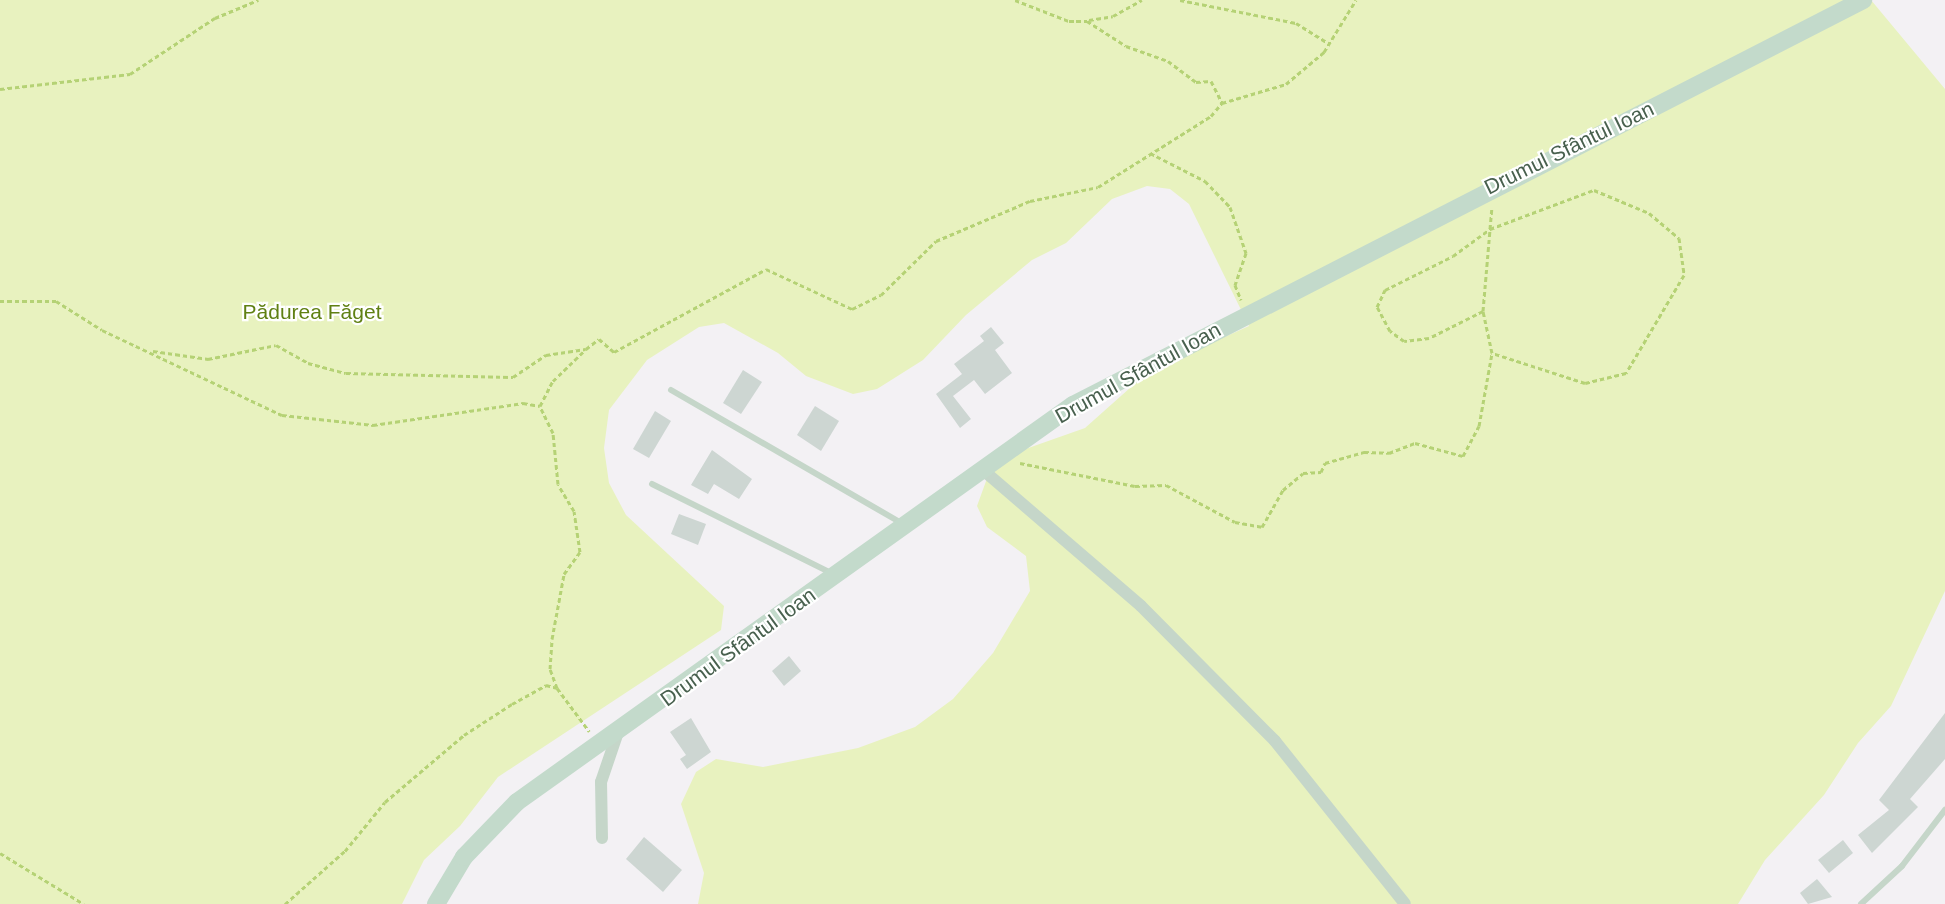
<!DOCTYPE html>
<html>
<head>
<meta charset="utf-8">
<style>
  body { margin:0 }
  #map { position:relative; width:1945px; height:904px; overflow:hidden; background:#f3f1f4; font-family:Arial,sans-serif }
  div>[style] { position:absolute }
  .green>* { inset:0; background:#e8f2bf }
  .building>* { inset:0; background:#cdd6d2 }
  .path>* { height:3px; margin-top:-1.5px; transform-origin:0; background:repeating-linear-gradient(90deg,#b5d275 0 4.5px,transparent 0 7.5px) }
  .lane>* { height:6px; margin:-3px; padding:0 3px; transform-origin:3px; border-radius:3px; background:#c5d6c9 }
  .street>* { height:12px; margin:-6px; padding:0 6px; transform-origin:6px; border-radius:6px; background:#c5d6c9 }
  .secondary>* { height:18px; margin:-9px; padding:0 9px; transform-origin:9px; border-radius:9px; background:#c3dacb }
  span { translate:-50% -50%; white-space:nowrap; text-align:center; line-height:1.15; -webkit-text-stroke:4.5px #fff; paint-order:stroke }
  .street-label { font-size:21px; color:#48604e }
  .park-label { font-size:21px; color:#608013 }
</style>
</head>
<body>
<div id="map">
  <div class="green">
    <i style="clip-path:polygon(0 0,1871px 0,1945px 89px,1945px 591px,1891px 706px,1858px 743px,1824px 795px,1765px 860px,1738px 904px,698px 904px,704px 873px,681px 804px,696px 772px,716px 759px,763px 767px,858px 748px,915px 727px,953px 699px,993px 653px,1030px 591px,1026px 556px,987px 527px,977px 506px,989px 473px,1017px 452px,1085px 428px,1149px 371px,1249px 326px,1189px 204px,1170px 189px,1147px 186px,1112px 199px,1066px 243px,1032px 260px,966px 315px,923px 360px,877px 389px,853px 394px,806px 376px,778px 353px,724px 323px,699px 327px,647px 360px,609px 410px,604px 448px,609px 483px,626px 515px,724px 606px,721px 630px,498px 777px,460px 826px,424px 860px,402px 904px,0 904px)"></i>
  </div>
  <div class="building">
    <i style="clip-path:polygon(991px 327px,1004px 343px,995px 350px,1012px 373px,985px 394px,974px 380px,953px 396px,971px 419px,960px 428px,936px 394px,962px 374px,954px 364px,984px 341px,980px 336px)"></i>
    <i style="clip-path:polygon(743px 370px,762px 382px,741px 414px,723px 403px)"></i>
    <i style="clip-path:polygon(815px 406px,839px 421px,821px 451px,797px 435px)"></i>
    <i style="clip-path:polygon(655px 411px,671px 421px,649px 458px,633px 449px)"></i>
    <i style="clip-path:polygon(712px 450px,752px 479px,739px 499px,714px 484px,708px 494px,691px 485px)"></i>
    <i style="clip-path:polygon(679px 514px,706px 524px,698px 545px,671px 534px)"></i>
    <i style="clip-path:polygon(789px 656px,801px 671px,784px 686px,772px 671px)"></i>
    <i style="clip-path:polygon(1945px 713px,1945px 759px,1910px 799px,1918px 807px,1872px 853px,1858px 835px,1889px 810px,1879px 800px)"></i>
    <i style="clip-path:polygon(691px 718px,711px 752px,687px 769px,680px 759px,686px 755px,670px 732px)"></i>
    <i style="clip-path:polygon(644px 837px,682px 870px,663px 892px,626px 859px)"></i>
    <i style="clip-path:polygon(1843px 840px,1853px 853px,1829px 873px,1818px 860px)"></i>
    <i style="clip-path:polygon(1817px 879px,1832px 897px,1808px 904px,1800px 893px)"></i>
  </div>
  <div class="path">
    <i style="left:1015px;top:0;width:58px;rotate:21.3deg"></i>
    <i style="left:1069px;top:21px;width:18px"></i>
    <i style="left:1087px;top:21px;width:46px;rotate:32.7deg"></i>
    <i style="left:1126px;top:46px;width:45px;rotate:19.7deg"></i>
    <i style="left:1168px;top:61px;width:35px;rotate:37deg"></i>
    <i style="left:1196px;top:82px;width:15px;rotate:-4deg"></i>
    <i style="left:1211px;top:81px;width:25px;rotate:63deg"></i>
    <i style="left:1180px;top:0;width:118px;rotate:11.2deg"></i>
    <i style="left:1296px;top:23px;width:38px;rotate:32deg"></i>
    <i style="left:1089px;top:20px;width:24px;rotate:-9deg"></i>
    <i style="left:1113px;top:16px;width:33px;rotate:-29deg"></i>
    <i style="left:0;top:89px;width:131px;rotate:-6.6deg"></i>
    <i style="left:130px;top:74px;width:102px;rotate:-33.4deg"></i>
    <i style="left:215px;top:18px;width:47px;rotate:-22.7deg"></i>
    <i style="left:1150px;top:153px;width:62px;rotate:27deg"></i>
    <i style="left:1205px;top:181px;width:36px;rotate:46deg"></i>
    <i style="left:1230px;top:207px;width:49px;rotate:70.8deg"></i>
    <i style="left:1246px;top:253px;width:34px;rotate:109deg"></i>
    <i style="left:1235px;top:285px;width:16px;rotate:68deg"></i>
    <i style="left:0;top:301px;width:56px"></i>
    <i style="left:56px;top:301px;width:54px;rotate:32.2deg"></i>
    <i style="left:102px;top:330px;width:199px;rotate:25.3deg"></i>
    <i style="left:282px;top:415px;width:92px;rotate:6.3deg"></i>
    <i style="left:373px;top:425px;width:152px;rotate:-8.3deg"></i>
    <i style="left:523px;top:403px;width:17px;rotate:10deg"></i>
    <i style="left:1483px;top:311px;width:82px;rotate:-85.1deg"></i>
    <i style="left:1490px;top:229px;width:111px;rotate:-20.6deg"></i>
    <i style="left:1594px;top:190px;width:60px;rotate:22.7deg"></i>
    <i style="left:1649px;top:213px;width:39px;rotate:40deg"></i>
    <i style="left:1679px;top:238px;width:37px;rotate:82deg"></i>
    <i style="left:1684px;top:275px;width:114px;rotate:120.6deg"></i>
    <i style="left:1626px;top:373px;width:42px;rotate:166.3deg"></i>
    <i style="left:1585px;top:383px;width:98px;rotate:-162.1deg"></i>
    <i style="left:1492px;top:353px;width:43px;rotate:-102.1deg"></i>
    <i style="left:1483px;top:311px;width:60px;rotate:153.4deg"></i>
    <i style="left:1429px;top:338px;width:25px;rotate:173deg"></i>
    <i style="left:1404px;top:341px;width:17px;rotate:-144deg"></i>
    <i style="left:1390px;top:331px;width:27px;rotate:-118deg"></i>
    <i style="left:1377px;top:307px;width:19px;rotate:-65deg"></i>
    <i style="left:1385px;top:290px;width:76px;rotate:-26.6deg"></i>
    <i style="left:1453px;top:256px;width:46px;rotate:-36.1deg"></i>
    <i style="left:1490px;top:229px;width:21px;rotate:-85deg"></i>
    <i style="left:153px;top:351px;width:56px;rotate:8.3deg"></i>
    <i style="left:208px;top:359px;width:69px;rotate:-11.6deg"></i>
    <i style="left:276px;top:345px;width:37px;rotate:29deg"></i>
    <i style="left:308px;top:363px;width:39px;rotate:15deg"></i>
    <i style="left:346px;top:373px;width:167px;rotate:1.4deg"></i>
    <i style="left:513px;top:377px;width:40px;rotate:-34deg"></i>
    <i style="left:546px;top:355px;width:40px;rotate:-8.5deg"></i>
    <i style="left:1020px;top:463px;width:117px;rotate:11.3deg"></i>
    <i style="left:1135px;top:486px;width:31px;rotate:-2deg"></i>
    <i style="left:1166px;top:485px;width:78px;rotate:28.2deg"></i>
    <i style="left:1235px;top:522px;width:27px;rotate:10deg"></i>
    <i style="left:1262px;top:527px;width:43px;rotate:-60.4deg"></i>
    <i style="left:1283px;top:490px;width:26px;rotate:-40deg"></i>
    <i style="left:1303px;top:473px;width:18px;rotate:-3deg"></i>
    <i style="left:1321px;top:472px;width:10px;rotate:-66deg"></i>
    <i style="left:1325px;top:463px;width:41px;rotate:-15.8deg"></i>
    <i style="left:1364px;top:452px;width:25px;rotate:2deg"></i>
    <i style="left:1389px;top:453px;width:28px;rotate:-21deg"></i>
    <i style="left:1415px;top:443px;width:50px;rotate:15.2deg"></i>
    <i style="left:1463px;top:456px;width:34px;rotate:-62deg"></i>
    <i style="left:1479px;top:426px;width:74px;rotate:-79.9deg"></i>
    <i style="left:557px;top:688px;width:20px;rotate:-110deg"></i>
    <i style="left:550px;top:669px;width:30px;rotate:-86deg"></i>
    <i style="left:552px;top:639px;width:66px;rotate:-79.5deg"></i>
    <i style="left:564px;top:574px;width:27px;rotate:-54deg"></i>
    <i style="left:580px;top:552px;width:41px;rotate:-98.3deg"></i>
    <i style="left:574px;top:511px;width:31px;rotate:-121deg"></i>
    <i style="left:558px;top:484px;width:51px;rotate:-95.6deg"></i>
    <i style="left:553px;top:433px;width:30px;rotate:-116deg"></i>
    <i style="left:540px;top:406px;width:28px;rotate:-63deg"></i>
    <i style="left:553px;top:381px;width:46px;rotate:-44.1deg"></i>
    <i style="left:586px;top:349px;width:16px;rotate:-38deg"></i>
    <i style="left:599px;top:339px;width:20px;rotate:41deg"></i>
    <i style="left:614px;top:352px;width:173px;rotate:-28.6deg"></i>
    <i style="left:766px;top:269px;width:95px;rotate:24.9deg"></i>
    <i style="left:852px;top:309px;width:32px;rotate:-26deg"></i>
    <i style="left:881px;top:295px;width:77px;rotate:-44.5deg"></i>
    <i style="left:936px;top:241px;width:102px;rotate:-23.1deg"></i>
    <i style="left:1030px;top:201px;width:69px;rotate:-11.6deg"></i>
    <i style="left:1098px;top:187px;width:133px;rotate:-32.1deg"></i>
    <i style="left:1211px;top:116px;width:17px;rotate:-50deg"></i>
    <i style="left:1222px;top:103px;width:67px;rotate:-16.5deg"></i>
    <i style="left:1286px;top:84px;width:50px;rotate:-40.1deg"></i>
    <i style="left:1324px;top:52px;width:61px;rotate:-58.4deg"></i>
    <i style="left:0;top:853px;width:98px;rotate:31.3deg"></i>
    <i style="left:285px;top:904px;width:80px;rotate:-41.5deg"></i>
    <i style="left:345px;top:851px;width:63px;rotate:-50.8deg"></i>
    <i style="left:385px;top:802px;width:104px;rotate:-40.3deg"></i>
    <i style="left:464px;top:735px;width:57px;rotate:-32.9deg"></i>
    <i style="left:512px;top:704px;width:39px;rotate:-29deg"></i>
    <i style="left:546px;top:685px;width:11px;rotate:15deg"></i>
    <i style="left:557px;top:688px;width:54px;rotate:53.3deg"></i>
  </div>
  <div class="lane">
    <i style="left:671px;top:390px;width:268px;rotate:30deg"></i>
    <i style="left:652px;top:484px;width:202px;rotate:26.4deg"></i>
    <i style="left:1861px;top:904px;width:56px;rotate:-42.8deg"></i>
    <i style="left:1902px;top:866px;width:71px;rotate:-52.5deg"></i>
  </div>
  <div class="street">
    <i style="left:983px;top:470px;width:208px;rotate:40.7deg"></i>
    <i style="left:1141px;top:606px;width:190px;rotate:45.2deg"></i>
    <i style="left:1275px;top:741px;width:208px;rotate:51.4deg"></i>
    <i style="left:602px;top:838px;width:56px;rotate:-91deg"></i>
    <i style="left:601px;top:782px;width:53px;rotate:-71.2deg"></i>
  </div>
  <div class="secondary">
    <i style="left:436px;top:904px;width:55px;rotate:-59.2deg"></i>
    <i style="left:464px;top:857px;width:76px;rotate:-46.1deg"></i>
    <i style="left:517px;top:802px;width:683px;rotate:-35.53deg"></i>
    <i style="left:1073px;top:405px;width:888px;rotate:-27.14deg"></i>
  </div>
  <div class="street-label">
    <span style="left:1569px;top:148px;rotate:-26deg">Drumul Sfântul Ioan</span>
    <span style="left:1138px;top:373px;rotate:-29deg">Drumul Sfântul Ioan</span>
    <span style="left:738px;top:647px;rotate:-36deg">Drumul Sfântul Ioan</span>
  </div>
  <div class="park-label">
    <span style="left:312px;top:312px">Pădurea Făget</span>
  </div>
</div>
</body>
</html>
